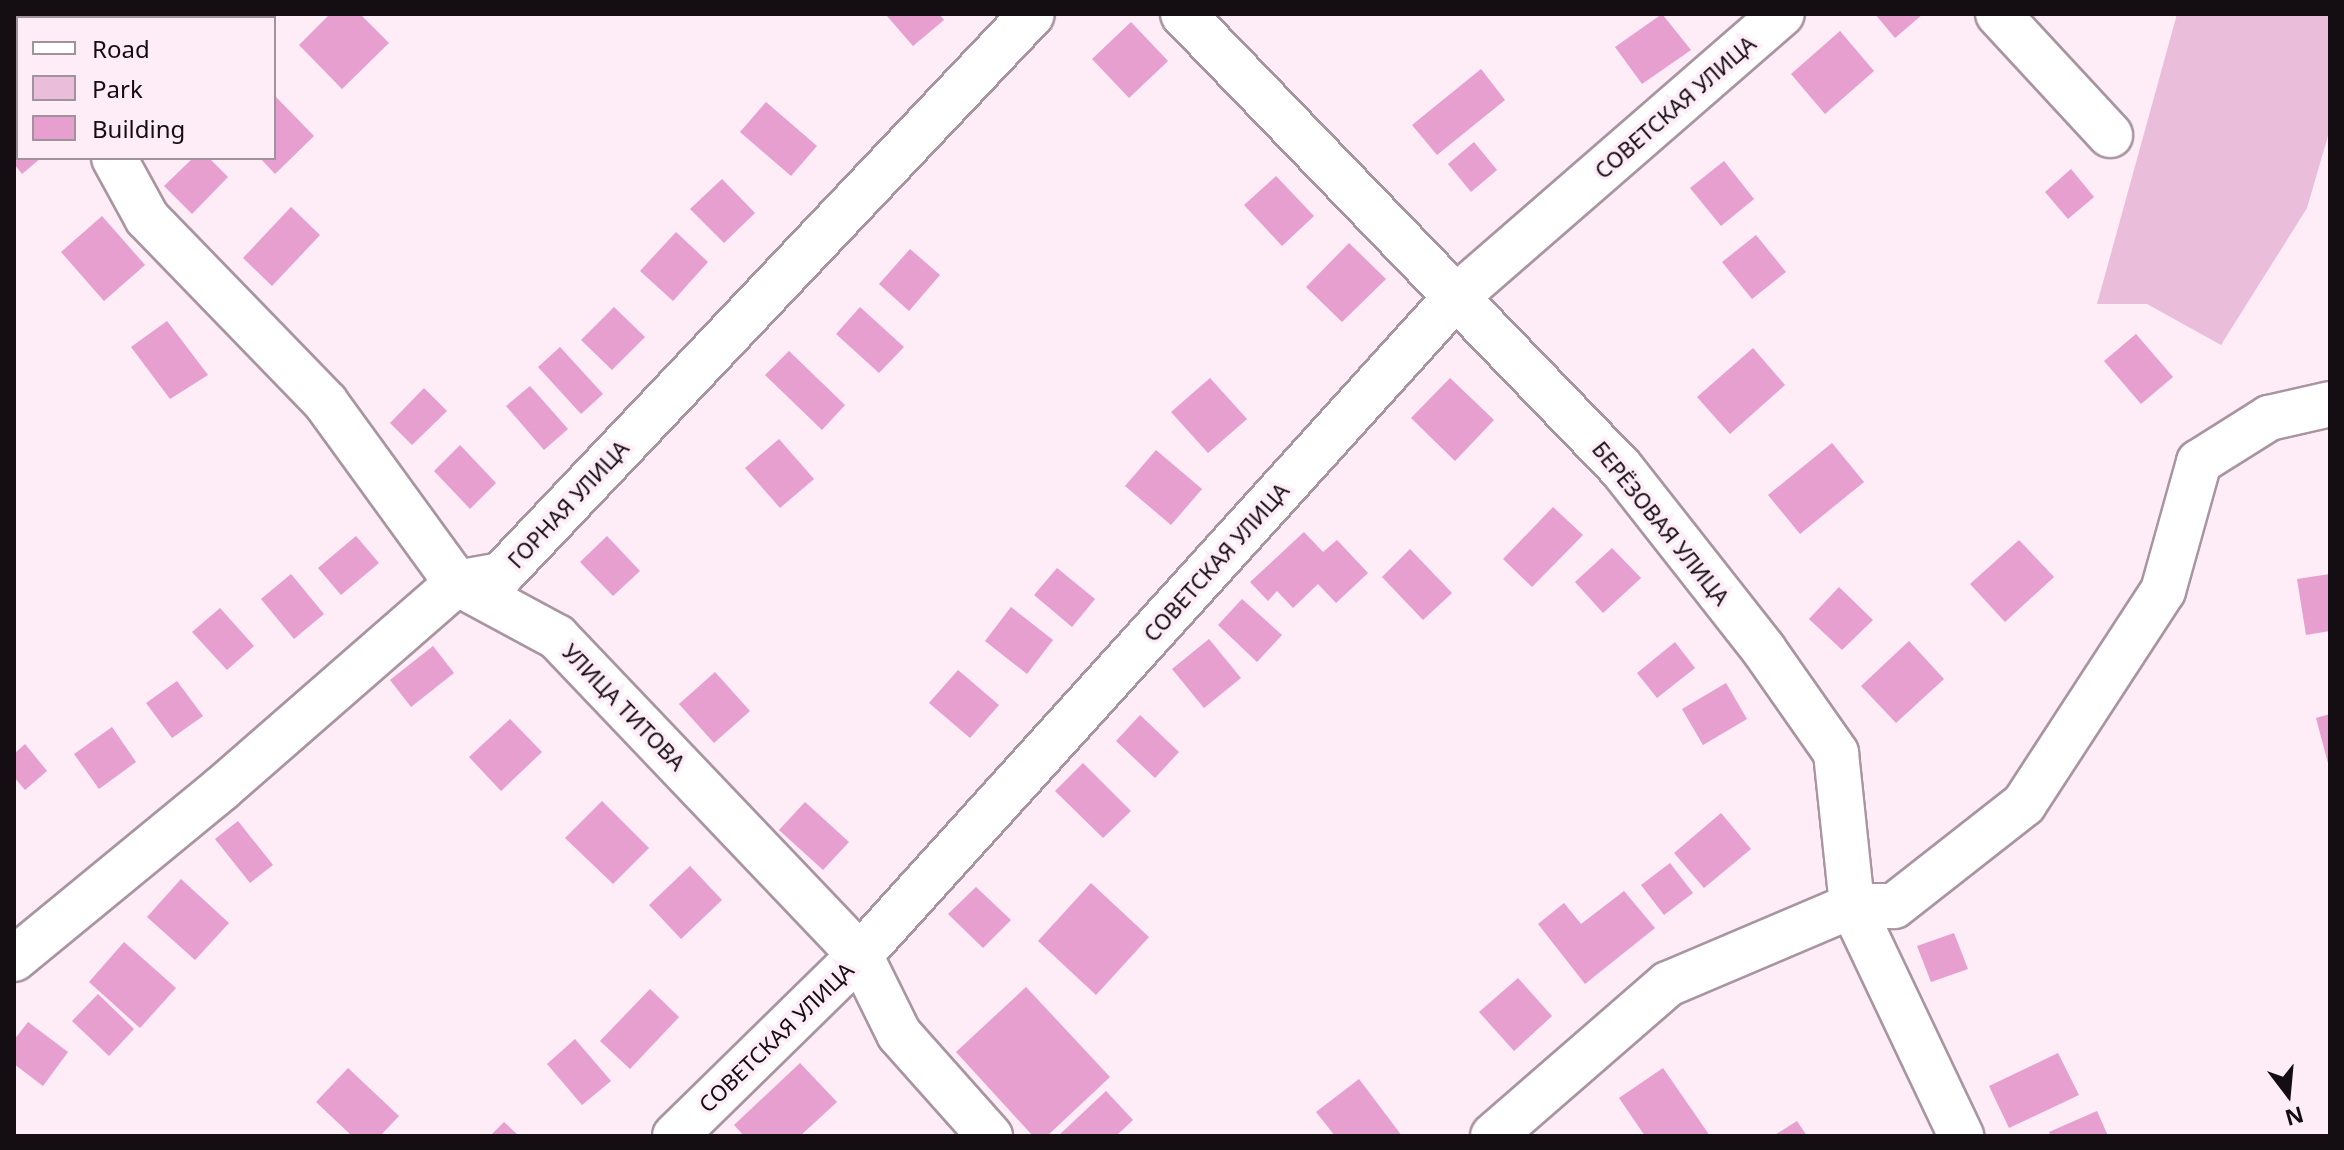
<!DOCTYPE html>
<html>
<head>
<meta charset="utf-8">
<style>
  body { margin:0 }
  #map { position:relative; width:2344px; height:1150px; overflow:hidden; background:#feecf7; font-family:"Noto Sans",sans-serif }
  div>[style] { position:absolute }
  .green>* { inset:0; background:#eabdda }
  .building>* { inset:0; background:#e69fce }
  .roads { filter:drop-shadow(2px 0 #a995a1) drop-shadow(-2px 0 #a995a1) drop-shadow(0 2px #a995a1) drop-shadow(0 -2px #a995a1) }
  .minor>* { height:44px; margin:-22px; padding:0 22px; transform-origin:22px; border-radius:22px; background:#fff }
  span { translate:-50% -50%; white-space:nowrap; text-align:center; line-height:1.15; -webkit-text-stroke:7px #feecf7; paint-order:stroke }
  .street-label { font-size:22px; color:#140d11 }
  .frame { position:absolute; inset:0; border:16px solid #140d11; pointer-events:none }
  .legend { position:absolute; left:16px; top:16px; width:260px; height:144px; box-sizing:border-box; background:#feecf7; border:2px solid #a0939b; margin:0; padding:10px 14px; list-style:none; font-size:24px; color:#140d11 }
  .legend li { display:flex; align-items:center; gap:16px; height:40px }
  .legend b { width:40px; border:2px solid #a0939b }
  .north { position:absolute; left:2248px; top:1054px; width:80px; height:80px; -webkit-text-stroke:6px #feecf7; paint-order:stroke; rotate:164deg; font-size:22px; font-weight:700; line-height:32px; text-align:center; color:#140d11 }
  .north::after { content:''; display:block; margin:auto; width:28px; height:36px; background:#140d11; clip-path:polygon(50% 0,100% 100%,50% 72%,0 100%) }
</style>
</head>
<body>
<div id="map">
  <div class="green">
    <i style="clip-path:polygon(2177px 14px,2330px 14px,2330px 129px,2307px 208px,2221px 345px,2147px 304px,2097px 304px)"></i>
  </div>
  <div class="building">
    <i style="clip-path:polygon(330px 14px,360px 14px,389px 43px,342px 89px,299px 45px)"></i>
    <i style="clip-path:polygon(939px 14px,944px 20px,913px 46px,887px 16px)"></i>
    <i style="clip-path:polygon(1662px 14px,1691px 50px,1642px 84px,1615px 47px)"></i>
    <i style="clip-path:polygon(1875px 14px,1923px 14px,1895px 38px)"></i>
    <i style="clip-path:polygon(1131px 22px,1168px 61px,1129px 98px,1092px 59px)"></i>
    <i style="clip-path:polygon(1840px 31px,1874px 71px,1825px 114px,1791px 74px)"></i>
    <i style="clip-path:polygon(1481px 69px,1505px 100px,1437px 155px,1412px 125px)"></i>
    <i style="clip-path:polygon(274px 95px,314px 136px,275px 174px,260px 158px,274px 158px)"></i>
    <i style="clip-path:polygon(766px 102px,817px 146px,791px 176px,740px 132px)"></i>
    <i style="clip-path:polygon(18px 120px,18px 158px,41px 158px,22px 174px,14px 164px)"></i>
    <i style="clip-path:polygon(1474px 142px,1497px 170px,1471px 192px,1448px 164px)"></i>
    <i style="clip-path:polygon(193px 158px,209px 158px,228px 177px,192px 214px,164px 186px)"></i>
    <i style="clip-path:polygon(1724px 161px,1754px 199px,1721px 226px,1690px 188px)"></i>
    <i style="clip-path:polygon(2071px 169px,2094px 197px,2068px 219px,2045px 192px)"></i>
    <i style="clip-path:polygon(1276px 176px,1314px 216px,1282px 246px,1244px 205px)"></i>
    <i style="clip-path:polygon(722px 179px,755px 213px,724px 243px,690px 209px)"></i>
    <i style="clip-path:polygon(291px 207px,320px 235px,272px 286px,243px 258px)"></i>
    <i style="clip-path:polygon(102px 216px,145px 265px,104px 301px,61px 252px)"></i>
    <i style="clip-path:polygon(676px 232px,708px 262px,673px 301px,640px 271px)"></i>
    <i style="clip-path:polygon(1756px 235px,1786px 272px,1752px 299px,1722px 262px)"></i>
    <i style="clip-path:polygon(1349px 243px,1386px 279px,1342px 322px,1306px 287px)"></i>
    <i style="clip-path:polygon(910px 249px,940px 275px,909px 311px,879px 284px)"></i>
    <i style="clip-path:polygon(614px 307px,645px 337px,612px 370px,581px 340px)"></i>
    <i style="clip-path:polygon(860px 307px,904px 347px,879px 373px,836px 334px)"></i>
    <i style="clip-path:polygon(167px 321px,208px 375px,170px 399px,131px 347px)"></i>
    <i style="clip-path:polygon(2136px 334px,2173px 377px,2141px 404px,2104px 361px)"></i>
    <i style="clip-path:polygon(560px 347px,603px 394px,581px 414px,538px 367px)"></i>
    <i style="clip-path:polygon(1753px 348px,1785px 385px,1730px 434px,1697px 397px)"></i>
    <i style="clip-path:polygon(789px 351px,845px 405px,822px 430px,765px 375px)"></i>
    <i style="clip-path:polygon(1210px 378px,1247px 419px,1208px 453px,1171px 412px)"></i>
    <i style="clip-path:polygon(1450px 378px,1494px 420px,1455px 461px,1411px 418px)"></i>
    <i style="clip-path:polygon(530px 386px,568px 429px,544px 450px,506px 406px)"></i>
    <i style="clip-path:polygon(424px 388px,447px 411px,412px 445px,390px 423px)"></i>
    <i style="clip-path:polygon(779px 439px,814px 479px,780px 508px,745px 468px)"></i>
    <i style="clip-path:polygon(1832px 443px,1864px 482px,1800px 534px,1768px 495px)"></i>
    <i style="clip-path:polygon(460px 445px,496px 483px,470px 509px,434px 471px)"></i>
    <i style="clip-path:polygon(1156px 450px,1202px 489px,1171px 525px,1125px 486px)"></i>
    <i style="clip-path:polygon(1553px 507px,1583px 535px,1532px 587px,1503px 559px)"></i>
    <i style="clip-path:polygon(1304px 532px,1323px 552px,1337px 540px,1368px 573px,1336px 603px,1318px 584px,1293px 608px,1277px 591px,1268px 601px,1250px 582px)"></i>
    <i style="clip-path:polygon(356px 536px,379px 563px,341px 595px,318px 568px)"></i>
    <i style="clip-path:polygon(607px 536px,640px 571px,613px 596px,580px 562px)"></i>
    <i style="clip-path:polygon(2019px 540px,2054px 577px,2005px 622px,1970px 584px)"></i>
    <i style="clip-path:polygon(1612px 548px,1641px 578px,1603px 613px,1575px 582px)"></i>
    <i style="clip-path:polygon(1410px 549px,1452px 593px,1423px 620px,1382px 577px)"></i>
    <i style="clip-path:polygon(1057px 568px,1095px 599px,1072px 627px,1034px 595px)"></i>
    <i style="clip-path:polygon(291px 574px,324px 614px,294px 639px,261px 599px)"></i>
    <i style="clip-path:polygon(2330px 574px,2330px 631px,2306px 635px,2297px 579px)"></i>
    <i style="clip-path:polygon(1839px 587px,1873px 620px,1842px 650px,1809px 619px)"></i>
    <i style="clip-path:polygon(1242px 599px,1282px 635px,1257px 662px,1218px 625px)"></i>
    <i style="clip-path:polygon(1011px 607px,1053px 640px,1027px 674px,985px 641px)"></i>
    <i style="clip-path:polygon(220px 608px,254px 646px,227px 670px,192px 632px)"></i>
    <i style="clip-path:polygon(1209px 639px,1241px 678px,1204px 708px,1172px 669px)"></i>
    <i style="clip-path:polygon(1909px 641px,1944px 679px,1896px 723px,1861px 686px)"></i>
    <i style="clip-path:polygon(1675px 642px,1695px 668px,1657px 698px,1637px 673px)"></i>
    <i style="clip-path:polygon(433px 646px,454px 673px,411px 707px,390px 680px)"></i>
    <i style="clip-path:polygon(958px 670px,999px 705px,970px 738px,929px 703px)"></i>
    <i style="clip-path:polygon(715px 672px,750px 711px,714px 743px,679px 704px)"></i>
    <i style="clip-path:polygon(177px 681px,203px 716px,172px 738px,146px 703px)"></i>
    <i style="clip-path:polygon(1726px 683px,1747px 719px,1703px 745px,1682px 709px)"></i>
    <i style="clip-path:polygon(2330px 714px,2330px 766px,2329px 767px,2316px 718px)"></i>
    <i style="clip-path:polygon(1140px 715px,1179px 752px,1155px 778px,1116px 741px)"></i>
    <i style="clip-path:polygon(510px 719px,542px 752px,501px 791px,469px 757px)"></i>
    <i style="clip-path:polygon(112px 727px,136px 762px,99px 789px,74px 754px)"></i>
    <i style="clip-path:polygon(25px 744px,47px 771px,25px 790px,14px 777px,14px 754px)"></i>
    <i style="clip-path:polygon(1083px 763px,1131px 811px,1103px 838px,1055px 791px)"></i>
    <i style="clip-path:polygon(602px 801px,649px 848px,613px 884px,565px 838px)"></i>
    <i style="clip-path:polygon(805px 802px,849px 842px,823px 870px,779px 830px)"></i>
    <i style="clip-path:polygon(1721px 813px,1751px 849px,1704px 888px,1674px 853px)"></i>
    <i style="clip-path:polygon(238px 821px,273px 865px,250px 883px,215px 839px)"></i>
    <i style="clip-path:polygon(1670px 863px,1693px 893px,1664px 915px,1641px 885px)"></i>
    <i style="clip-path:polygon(690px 866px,722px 900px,681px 939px,649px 905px)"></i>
    <i style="clip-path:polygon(181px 879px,229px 923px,195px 960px,147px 917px)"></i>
    <i style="clip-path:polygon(1091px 883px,1149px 937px,1096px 995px,1038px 941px)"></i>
    <i style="clip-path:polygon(976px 887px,1011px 920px,983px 948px,948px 914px)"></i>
    <i style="clip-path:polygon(1624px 891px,1655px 928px,1585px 984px,1538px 924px,1564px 903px,1581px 924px)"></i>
    <i style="clip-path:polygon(1954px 933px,1968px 969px,1931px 982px,1917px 946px)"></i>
    <i style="clip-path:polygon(124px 942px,176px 988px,140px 1028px,89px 982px)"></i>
    <i style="clip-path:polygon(1518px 978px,1552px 1016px,1514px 1051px,1479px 1012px)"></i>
    <i style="clip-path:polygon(1026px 987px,1110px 1077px,1047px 1136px,1033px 1136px,956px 1052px)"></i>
    <i style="clip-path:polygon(650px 989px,679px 1017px,630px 1069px,600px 1041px)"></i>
    <i style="clip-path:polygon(98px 994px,134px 1029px,109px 1056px,72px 1021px)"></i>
    <i style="clip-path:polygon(28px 1022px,68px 1052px,43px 1086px,14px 1064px,14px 1040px)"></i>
    <i style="clip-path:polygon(575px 1039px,611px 1081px,582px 1105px,547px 1064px)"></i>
    <i style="clip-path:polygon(2058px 1053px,2079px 1095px,2009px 1128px,1989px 1086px)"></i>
    <i style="clip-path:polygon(800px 1063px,837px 1102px,800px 1136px,744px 1136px,734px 1125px)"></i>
    <i style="clip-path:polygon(348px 1068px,399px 1116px,380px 1136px,352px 1136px,316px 1102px)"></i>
    <i style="clip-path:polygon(1663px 1068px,1710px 1136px,1645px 1136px,1619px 1098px)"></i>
    <i style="clip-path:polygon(1359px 1079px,1402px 1136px,1335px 1136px,1316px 1112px)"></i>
    <i style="clip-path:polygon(1106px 1091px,1133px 1120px,1116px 1136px,1058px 1136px)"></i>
    <i style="clip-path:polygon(2097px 1111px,2108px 1136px,2051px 1136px,2049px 1132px)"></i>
    <i style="clip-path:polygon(1797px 1121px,1807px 1136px,1773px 1136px)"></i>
    <i style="clip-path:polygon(504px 1122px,519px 1136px,490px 1136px)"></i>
  </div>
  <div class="roads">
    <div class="minor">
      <i style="left:1183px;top:14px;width:631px;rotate:46.03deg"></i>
      <i style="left:1621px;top:468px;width:231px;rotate:51.8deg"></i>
      <i style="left:1764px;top:650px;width:126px;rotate:55deg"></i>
      <i style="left:1836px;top:753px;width:154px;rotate:84deg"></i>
      <i style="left:1852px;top:906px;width:255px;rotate:64.6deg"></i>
      <i style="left:1998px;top:14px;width:165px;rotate:47.2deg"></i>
      <i style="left:221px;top:18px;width:6px;rotate:-45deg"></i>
      <i style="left:14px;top:49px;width:6px;rotate:45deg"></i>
      <i style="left:114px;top:158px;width:68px;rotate:61.2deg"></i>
      <i style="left:147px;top:218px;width:257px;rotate:45.9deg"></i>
      <i style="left:326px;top:403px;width:223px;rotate:54deg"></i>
      <i style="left:457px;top:583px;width:114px;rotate:28.4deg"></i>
      <i style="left:557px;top:637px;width:439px;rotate:46.4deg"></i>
      <i style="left:860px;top:955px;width:88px;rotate:63.7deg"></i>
      <i style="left:899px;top:1034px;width:137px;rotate:48.3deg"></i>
      <i style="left:14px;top:959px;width:268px;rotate:-39.4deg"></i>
      <i style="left:221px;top:789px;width:313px;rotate:-41.1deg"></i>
      <i style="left:457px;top:583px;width:45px;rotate:-10.3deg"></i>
      <i style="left:501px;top:575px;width:772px;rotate:-46.57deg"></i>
      <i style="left:675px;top:1136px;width:259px;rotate:-44.4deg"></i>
      <i style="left:860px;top:955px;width:886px;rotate:-47.84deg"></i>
      <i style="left:1455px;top:298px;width:433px;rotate:-41deg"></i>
      <i style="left:1493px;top:1136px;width:232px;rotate:-41deg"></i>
      <i style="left:1668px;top:984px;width:200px;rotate:-23deg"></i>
      <i style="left:1852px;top:906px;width:42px"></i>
      <i style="left:1894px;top:906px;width:165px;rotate:-38.1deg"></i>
      <i style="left:2024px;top:804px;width:254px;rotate:-56.9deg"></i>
      <i style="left:2163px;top:591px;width:134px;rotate:-74.4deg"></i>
      <i style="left:2199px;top:462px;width:83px;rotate:-32.2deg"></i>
      <i style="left:2269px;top:418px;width:63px;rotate:-12.9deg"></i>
    </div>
  </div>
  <div class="street-label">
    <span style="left:1675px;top:107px;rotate:-41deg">СОВЕТСКАЯ УЛИЦА</span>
    <span style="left:568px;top:504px;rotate:-47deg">ГОРНАЯ УЛИЦА</span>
    <span style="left:1661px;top:523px;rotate:51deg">БЕРЁЗОВАЯ УЛИЦА</span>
    <span style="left:1216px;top:562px;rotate:-48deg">СОВЕТСКАЯ УЛИЦА</span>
    <span style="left:624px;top:707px;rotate:46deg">УЛИЦА ТИТОВА</span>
    <span style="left:776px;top:1037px;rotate:-44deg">СОВЕТСКАЯ УЛИЦА</span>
  </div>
  <div class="frame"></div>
  <ul class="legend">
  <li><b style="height:10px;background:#fff"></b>Road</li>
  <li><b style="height:22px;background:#eabdda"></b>Park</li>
  <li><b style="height:22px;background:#e69fce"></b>Building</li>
  </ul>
  <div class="north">N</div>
</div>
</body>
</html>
